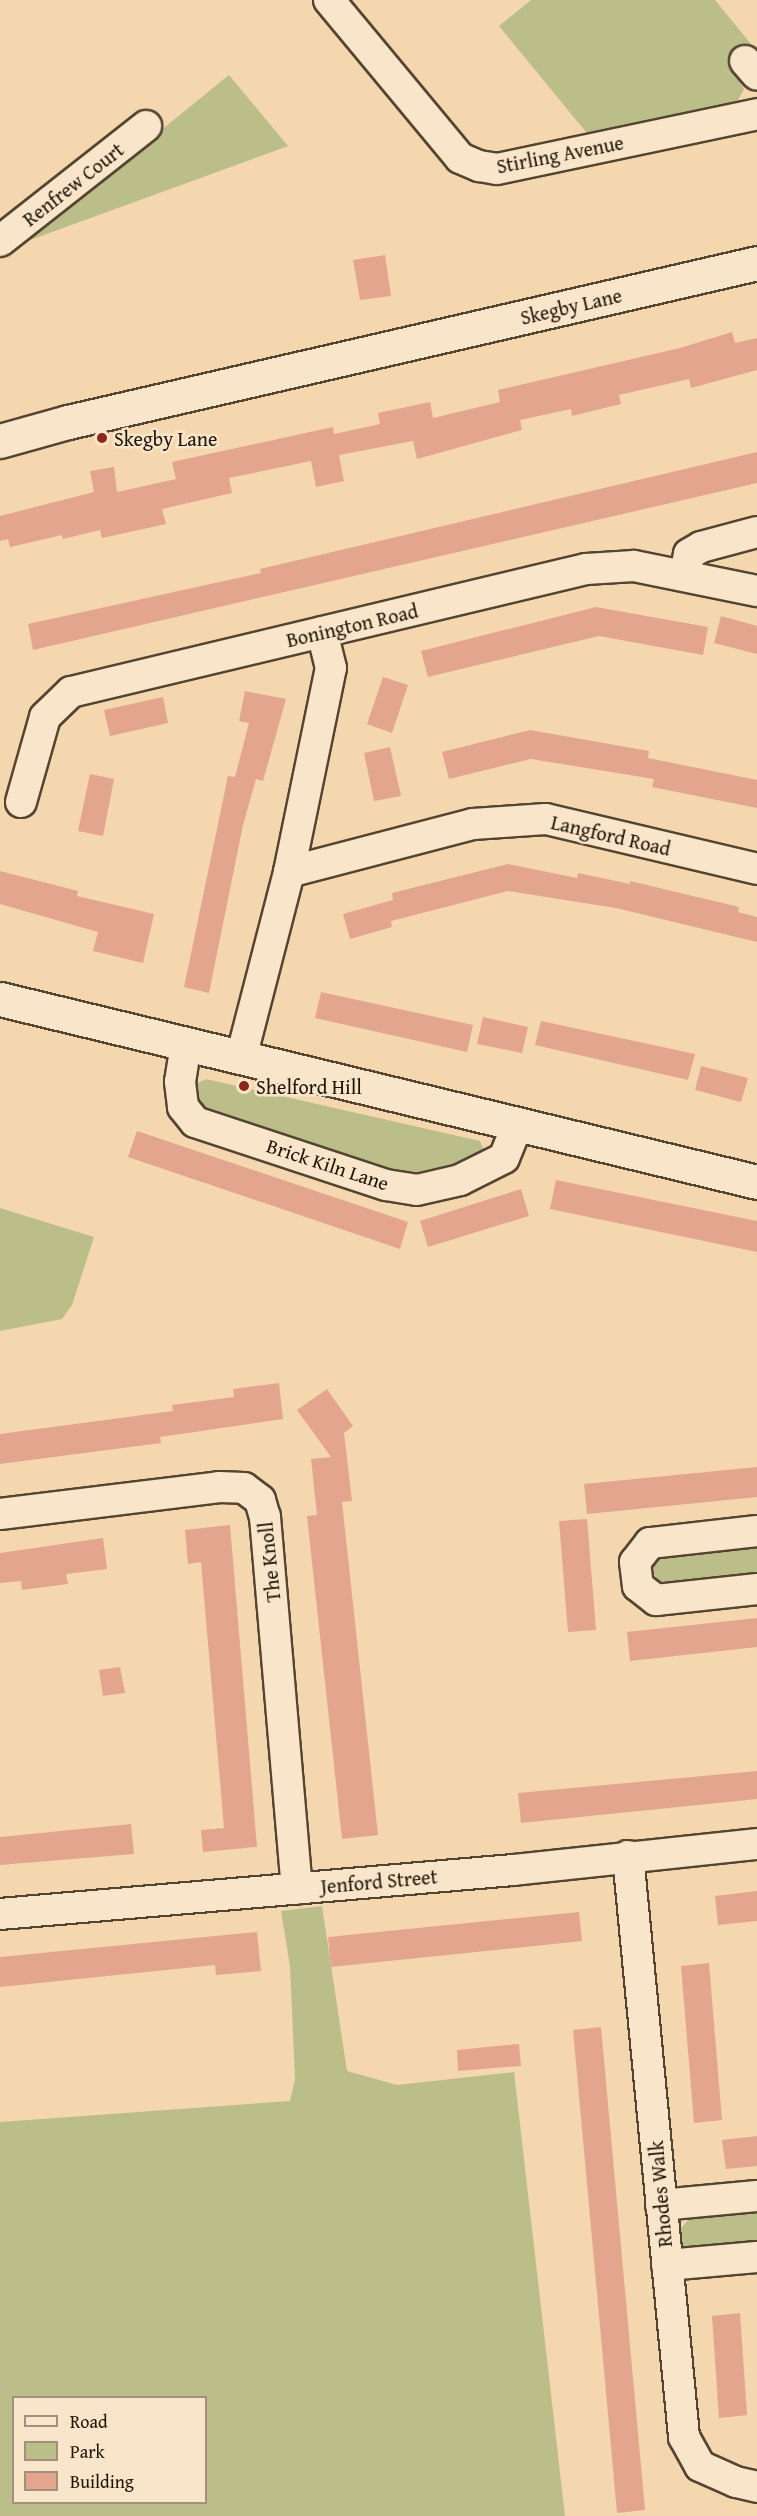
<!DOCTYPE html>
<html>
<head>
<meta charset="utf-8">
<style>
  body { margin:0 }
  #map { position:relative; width:757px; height:2516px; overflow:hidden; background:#f4d7ae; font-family:"Gentium Book Plus",serif }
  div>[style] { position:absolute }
  .green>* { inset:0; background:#bcbe8a }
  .building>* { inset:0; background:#e4a58f }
  .roads { filter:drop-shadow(2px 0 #544531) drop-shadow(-2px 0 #544531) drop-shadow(0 2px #544531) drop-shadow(0 -2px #544531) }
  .minor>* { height:30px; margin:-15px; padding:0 15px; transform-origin:15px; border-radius:15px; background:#f8e5ca }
  .tertiary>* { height:33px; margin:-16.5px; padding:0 16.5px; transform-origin:16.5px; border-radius:16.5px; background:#f8e5ca }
  .secondary>* { height:33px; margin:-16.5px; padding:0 16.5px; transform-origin:16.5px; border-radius:16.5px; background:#f8e5ca }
  .dots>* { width:16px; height:16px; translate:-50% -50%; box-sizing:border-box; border:3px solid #f8e5ca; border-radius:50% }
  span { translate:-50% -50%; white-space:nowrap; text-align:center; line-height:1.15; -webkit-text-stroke:5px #f8e5ca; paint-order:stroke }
  .street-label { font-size:20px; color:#1e1407 }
  .poi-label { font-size:20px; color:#1e1407 }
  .left { translate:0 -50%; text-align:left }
  .legend { position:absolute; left:12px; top:2396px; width:195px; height:108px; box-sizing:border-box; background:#f8e5ca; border:2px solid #a1917c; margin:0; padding:8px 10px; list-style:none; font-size:18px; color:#1e1407 }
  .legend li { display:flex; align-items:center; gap:12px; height:30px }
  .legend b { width:30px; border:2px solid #a1917c }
</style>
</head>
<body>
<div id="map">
  <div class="green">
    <i style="clip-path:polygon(531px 0,715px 0,751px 44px,729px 64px,744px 89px,738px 100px,724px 106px,590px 137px,499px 26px)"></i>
    <i style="clip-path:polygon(229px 75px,288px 146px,22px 243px)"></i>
    <i style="clip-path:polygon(206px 1079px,480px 1141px,484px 1150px,476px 1160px,427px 1177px,389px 1176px,204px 1115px,196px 1106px,194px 1085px)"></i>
    <i style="clip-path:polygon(0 1208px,94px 1237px,72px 1305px,62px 1319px,0 1331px)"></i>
    <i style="clip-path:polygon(757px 1543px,757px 1576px,671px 1584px,659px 1582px,652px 1571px,655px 1560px,665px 1552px)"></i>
    <i style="clip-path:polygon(evenodd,322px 1906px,347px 2071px,397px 2085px,514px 2072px,565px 2516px,0 2516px,0 2122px,290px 2101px,295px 2079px,290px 1966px,281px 1911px,322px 1906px,14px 2398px,206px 2398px,206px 2502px,14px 2502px,14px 2398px)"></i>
    <i style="clip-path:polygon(757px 2211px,757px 2248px,685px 2249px,679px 2242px,678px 2231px,692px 2216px)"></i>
  </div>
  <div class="building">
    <i style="clip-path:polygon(385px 255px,391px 296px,360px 300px,353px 260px)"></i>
    <i style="clip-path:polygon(732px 332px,735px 343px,757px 338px,757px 370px,691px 388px,689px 379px,619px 395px,621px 404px,572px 416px,571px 409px,520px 420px,522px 430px,417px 459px,413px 441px,339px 455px,344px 481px,316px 487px,311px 461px,229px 478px,232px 493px,162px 509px,166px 524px,102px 538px,100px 530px,63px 539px,62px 535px,10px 547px,8px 539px,0 541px,0 516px,94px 492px,90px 471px,114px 467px,117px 492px,176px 479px,172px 462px,333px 427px,334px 434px,380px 424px,378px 413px,430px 402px,433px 418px,500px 402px,498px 390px,680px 348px)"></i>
    <i style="clip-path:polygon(757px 452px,757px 483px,33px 650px,28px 624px,261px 573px,260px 569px)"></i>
    <i style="clip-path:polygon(596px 607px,708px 627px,703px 655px,599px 636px,428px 677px,421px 651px)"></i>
    <i style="clip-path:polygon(721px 616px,757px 626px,757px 654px,714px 643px)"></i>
    <i style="clip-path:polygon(383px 677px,408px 685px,392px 733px,367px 724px)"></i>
    <i style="clip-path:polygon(245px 691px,286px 699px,263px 781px,256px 779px,243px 825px,209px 993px,184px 987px,228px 776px,235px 777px,249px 723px,239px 721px)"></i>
    <i style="clip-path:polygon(163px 697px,168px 723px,110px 736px,104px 710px)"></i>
    <i style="clip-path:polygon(530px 730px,649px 751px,648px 758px,757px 780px,757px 808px,652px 787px,654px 779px,531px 759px,449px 779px,442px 752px)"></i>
    <i style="clip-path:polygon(390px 747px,401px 796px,374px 801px,364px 753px)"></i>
    <i style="clip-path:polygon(90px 774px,114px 779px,103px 836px,78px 831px)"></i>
    <i style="clip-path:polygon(508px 864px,577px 878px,578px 873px,630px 884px,630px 881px,739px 907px,738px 912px,757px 917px,757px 942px,616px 908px,508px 891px,391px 921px,392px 927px,350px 939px,343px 914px,393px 900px,392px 893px)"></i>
    <i style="clip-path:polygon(0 871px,78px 891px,77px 896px,154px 914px,143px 963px,93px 951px,98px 932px,0 904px)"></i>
    <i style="clip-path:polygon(321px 992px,473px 1025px,467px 1052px,315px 1018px)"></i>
    <i style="clip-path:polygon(483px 1017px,528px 1027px,522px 1053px,477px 1044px)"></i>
    <i style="clip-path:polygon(541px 1021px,695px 1054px,688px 1080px,535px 1045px)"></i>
    <i style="clip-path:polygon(701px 1066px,748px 1078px,741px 1102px,695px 1090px)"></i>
    <i style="clip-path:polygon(137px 1131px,408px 1222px,400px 1249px,128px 1157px)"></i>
    <i style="clip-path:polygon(556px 1180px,757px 1221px,757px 1252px,550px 1209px)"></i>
    <i style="clip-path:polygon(521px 1189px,529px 1216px,428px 1247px,420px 1221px)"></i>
    <i style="clip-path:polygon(279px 1383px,283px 1419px,160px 1437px,161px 1443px,0 1464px,0 1434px,173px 1411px,172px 1405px,234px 1397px,233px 1389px)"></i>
    <i style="clip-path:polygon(327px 1389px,353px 1426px,344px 1433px,352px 1501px,342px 1502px,378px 1835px,342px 1839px,307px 1516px,317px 1515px,311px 1459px,331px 1457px,297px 1410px)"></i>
    <i style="clip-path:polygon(757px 1467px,757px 1497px,587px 1514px,584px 1484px)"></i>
    <i style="clip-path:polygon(587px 1519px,596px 1630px,568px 1632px,559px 1521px)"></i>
    <i style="clip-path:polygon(230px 1525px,257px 1847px,203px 1852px,201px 1830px,224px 1828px,201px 1562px,188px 1564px,185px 1530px)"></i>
    <i style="clip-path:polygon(103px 1538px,107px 1569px,66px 1574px,68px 1584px,22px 1590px,21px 1581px,0 1583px,0 1553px)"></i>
    <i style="clip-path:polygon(757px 1618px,757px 1647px,630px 1661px,627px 1632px)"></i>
    <i style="clip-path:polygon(120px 1667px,125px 1693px,103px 1696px,99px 1670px)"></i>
    <i style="clip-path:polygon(757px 1771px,757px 1799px,521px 1823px,518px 1793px)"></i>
    <i style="clip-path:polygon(131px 1824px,134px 1854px,0 1865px,0 1837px)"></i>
    <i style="clip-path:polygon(757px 1891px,757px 1921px,718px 1925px,715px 1896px)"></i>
    <i style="clip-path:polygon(579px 1912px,582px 1941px,331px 1967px,328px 1937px)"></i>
    <i style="clip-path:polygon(257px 1932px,261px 1971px,216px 1975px,215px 1965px,0 1987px,0 1957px)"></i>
    <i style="clip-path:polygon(709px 1963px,722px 2120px,694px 2123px,681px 1966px)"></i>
    <i style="clip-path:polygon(601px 2027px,645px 2510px,617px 2513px,573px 2030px)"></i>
    <i style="clip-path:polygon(519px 2044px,521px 2066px,458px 2071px,457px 2050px)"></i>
    <i style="clip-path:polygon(757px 2136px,757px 2166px,726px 2169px,722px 2140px)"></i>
    <i style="clip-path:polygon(740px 2313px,747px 2415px,719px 2418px,712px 2316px)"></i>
  </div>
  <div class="roads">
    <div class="minor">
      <i style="left:329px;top:0;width:205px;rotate:50.3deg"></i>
      <i style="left:460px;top:158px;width:21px;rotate:23deg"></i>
      <i style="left:479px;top:166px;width:18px;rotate:9deg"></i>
      <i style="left:497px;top:169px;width:266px;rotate:-11.9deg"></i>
      <i style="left:745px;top:61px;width:18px;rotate:49deg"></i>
      <i style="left:0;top:241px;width:186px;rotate:-38.2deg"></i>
      <i style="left:685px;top:573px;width:19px;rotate:-78deg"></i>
      <i style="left:689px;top:554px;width:14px;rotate:-30deg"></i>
      <i style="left:701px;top:547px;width:58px;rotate:-15deg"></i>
      <i style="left:21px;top:802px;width:88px;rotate:-74.2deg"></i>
      <i style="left:45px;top:717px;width:36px;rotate:-44deg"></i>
      <i style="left:71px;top:692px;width:529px;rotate:-13.43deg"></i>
      <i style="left:586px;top:569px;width:48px;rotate:-3.6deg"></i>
      <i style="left:634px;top:566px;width:126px;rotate:11.5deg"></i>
      <i style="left:289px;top:872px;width:190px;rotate:-14.6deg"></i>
      <i style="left:473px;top:824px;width:73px;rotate:-3.9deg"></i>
      <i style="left:546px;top:819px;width:217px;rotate:13.3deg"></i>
      <i style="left:186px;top:1044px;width:38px;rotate:99deg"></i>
      <i style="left:180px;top:1082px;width:25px;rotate:83deg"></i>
      <i style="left:183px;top:1107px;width:19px;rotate:51deg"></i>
      <i style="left:195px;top:1122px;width:201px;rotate:18.3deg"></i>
      <i style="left:386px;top:1185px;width:31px;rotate:9deg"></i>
      <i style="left:417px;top:1190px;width:44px;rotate:-13.1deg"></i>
      <i style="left:460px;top:1180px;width:49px;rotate:-26.6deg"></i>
      <i style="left:504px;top:1158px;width:35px;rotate:-68deg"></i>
      <i style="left:241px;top:1058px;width:192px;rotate:-75.5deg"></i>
      <i style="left:289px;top:872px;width:208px;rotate:-78.4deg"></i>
      <i style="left:331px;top:668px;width:37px;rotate:-104deg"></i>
      <i style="left:0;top:1514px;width:221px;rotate:-7deg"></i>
      <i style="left:219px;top:1487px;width:25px;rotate:2deg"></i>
      <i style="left:244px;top:1488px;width:20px;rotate:37deg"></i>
      <i style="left:260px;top:1500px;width:18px;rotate:74deg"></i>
      <i style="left:265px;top:1517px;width:373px;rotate:85.1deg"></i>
      <i style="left:757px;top:1531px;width:108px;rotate:173.6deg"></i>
      <i style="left:650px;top:1543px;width:24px;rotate:128deg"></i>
      <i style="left:635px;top:1562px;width:24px;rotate:83deg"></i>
      <i style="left:638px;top:1586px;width:23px;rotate:38deg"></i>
      <i style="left:656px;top:1600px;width:102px;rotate:-6.2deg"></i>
      <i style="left:628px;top:1856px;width:584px;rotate:84.49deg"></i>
      <i style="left:684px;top:2437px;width:33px;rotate:61deg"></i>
      <i style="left:700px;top:2466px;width:39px;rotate:24deg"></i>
      <i style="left:736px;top:2482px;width:22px;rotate:13deg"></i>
      <i style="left:0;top:1914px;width:515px;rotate:-4.9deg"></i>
      <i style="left:513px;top:1870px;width:245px;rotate:-6.1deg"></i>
      <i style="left:661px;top:2205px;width:96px;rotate:-5.4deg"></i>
      <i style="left:667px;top:2265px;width:90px;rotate:-5.1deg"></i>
    </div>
    <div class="tertiary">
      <i style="left:0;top:999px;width:779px;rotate:13.59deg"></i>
    </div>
    <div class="secondary">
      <i style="left:0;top:441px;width:71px;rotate:-15.6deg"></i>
      <i style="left:68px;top:422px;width:707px;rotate:-12.99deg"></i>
    </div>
  </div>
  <div class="dots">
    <i style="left:102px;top:438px;background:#8f2418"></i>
    <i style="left:244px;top:1086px;background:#8f2418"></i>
  </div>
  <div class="street-label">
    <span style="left:560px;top:154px;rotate:-11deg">Stirling Avenue</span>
    <span style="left:73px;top:184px;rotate:-38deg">Renfrew Court</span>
    <span style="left:571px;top:306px;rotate:-13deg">Skegby Lane</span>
    <span style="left:352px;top:625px;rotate:-13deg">Bonington Road</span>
    <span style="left:611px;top:835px;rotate:13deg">Langford Road</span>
    <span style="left:328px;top:1164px;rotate:18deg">Brick Kiln Lane</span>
    <span style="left:269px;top:1562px;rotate:-96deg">The Knoll</span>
    <span style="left:379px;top:1881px;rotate:-5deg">Jenford Street</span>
    <span style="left:660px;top:2194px;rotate:-95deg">Rhodes Walk</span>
  </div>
  <div class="poi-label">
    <span class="left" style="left:114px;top:438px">Skegby Lane</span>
    <span class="left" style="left:256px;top:1086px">Shelford Hill</span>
  </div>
  <ul class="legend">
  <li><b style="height:8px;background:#f8e5ca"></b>Road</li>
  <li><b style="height:16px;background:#bcbe8a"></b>Park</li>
  <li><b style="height:16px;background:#e4a58f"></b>Building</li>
  </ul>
</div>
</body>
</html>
